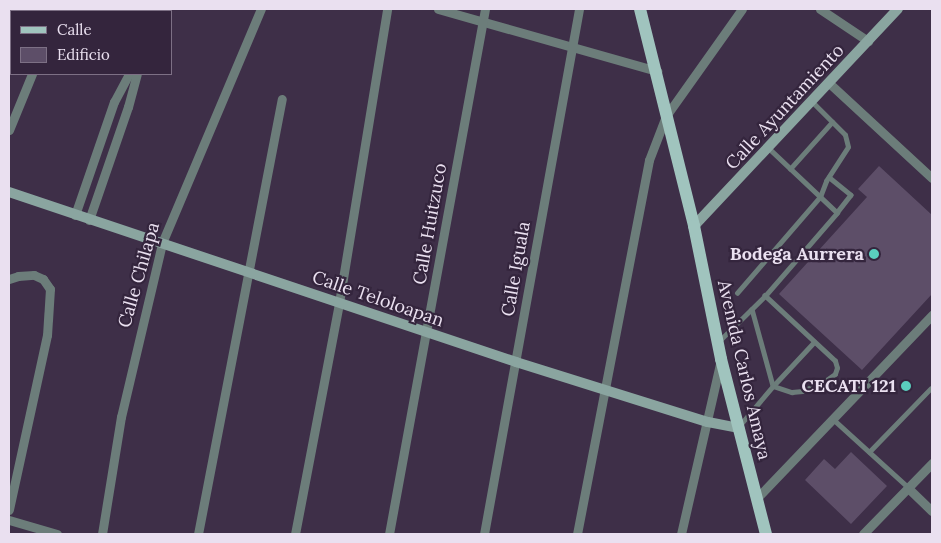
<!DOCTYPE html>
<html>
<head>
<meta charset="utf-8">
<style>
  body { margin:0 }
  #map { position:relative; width:941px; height:543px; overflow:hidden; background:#3e2f48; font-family:Lora,serif }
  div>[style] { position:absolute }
  .building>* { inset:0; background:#5d4e68 }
  .lane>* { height:4.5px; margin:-2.25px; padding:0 2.25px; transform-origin:2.25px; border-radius:2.25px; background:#6c7d7a }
  .street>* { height:9px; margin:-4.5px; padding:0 4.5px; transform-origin:4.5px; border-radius:4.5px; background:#6c7d7a }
  .secondary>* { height:10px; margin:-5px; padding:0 5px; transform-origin:5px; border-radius:5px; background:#8aa5a0 }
  .primary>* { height:12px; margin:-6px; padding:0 6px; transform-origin:6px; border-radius:6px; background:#a0c4be }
  .dots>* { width:14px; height:14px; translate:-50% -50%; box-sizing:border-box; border:2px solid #34253d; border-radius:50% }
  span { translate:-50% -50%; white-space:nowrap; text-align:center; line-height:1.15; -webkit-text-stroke:4.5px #34253d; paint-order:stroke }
  .street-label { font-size:18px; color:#eae0f0 }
  .poi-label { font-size:18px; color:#eae0f0; font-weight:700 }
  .right { translate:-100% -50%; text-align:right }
  .frame { position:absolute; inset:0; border:10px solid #eae0f0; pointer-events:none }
  .legend { position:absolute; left:10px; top:10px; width:162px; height:65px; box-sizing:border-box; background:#34253d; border:1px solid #7d7085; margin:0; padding:6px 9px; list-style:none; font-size:15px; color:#eae0f0 }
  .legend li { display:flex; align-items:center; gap:10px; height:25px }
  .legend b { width:25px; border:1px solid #7d7085 }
</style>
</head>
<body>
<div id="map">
  <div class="building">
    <i style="clip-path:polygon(879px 166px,932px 215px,932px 294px,862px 370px,779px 294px,867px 197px,858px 189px)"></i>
    <i style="clip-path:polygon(851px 452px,887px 486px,851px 524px,805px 480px,824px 459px,835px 469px)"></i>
  </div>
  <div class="lane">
    <i style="left:790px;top:169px;width:63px;rotate:-48.2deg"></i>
    <i style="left:829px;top:177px;width:28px;rotate:39deg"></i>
    <i style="left:851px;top:195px;width:23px;rotate:128deg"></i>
    <i style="left:737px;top:293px;width:127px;rotate:-49.2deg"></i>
    <i style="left:820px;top:197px;width:17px;rotate:-69deg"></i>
    <i style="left:826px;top:181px;width:40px;rotate:-57.1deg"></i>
    <i style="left:848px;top:147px;width:12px;rotate:-104deg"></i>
    <i style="left:845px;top:135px;width:47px;rotate:-135deg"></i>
    <i style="left:752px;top:309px;width:80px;rotate:74.7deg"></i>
    <i style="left:773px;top:386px;width:60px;rotate:-47deg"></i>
    <i style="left:719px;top:341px;width:64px;rotate:-44.4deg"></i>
    <i style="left:765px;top:296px;width:110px;rotate:-49.1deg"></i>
    <i style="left:837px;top:213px;width:95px;rotate:-136.7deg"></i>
    <i style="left:833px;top:419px;width:101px;rotate:42.2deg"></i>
    <i style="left:740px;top:425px;width:51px;rotate:-49.8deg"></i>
    <i style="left:773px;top:386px;width:20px;rotate:18deg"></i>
    <i style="left:792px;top:392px;width:10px;rotate:-6deg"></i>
    <i style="left:802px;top:391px;width:25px;rotate:-23deg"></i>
    <i style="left:825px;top:381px;width:12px;rotate:-35deg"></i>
    <i style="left:835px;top:374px;width:6px;rotate:-72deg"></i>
    <i style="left:837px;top:368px;width:7px;rotate:-106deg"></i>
    <i style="left:835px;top:361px;width:96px;rotate:-137.1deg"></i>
    <i style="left:869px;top:452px;width:88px;rotate:-45.9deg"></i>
  </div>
  <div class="street">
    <i style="left:438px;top:9px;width:228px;rotate:15.8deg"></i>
    <i style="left:820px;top:9px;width:58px;rotate:33.7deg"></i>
    <i style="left:59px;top:11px;width:2px;rotate:-63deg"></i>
    <i style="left:161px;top:11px;width:3px;rotate:-45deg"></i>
    <i style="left:829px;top:83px;width:140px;rotate:42.7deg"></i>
    <i style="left:9px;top:130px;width:61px;rotate:-67.7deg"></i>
    <i style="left:75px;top:215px;width:120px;rotate:-71deg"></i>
    <i style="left:114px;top:102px;width:32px;rotate:-62deg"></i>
    <i style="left:89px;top:220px;width:120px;rotate:-71deg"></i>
    <i style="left:128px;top:107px;width:34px;rotate:-75deg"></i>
    <i style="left:9px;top:279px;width:9px;rotate:-18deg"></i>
    <i style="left:18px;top:276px;width:16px;rotate:-4deg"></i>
    <i style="left:34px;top:275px;width:10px;rotate:24deg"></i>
    <i style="left:43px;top:279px;width:12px;rotate:55deg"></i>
    <i style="left:50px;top:289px;width:46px;rotate:93.7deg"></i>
    <i style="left:47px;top:335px;width:179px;rotate:102.3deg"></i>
    <i style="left:908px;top:488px;width:33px;rotate:44deg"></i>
    <i style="left:758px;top:497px;width:252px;rotate:-46.3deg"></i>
    <i style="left:9px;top:520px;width:50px;rotate:16.3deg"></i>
    <i style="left:102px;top:534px;width:119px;rotate:-80.8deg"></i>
    <i style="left:121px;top:417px;width:179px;rotate:-76.7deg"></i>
    <i style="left:162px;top:243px;width:254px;rotate:-67.1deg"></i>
    <i style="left:198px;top:534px;width:443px;rotate:-79.1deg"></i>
    <i style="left:295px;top:534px;width:235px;rotate:-79.2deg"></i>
    <i style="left:339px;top:303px;width:298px;rotate:-80.7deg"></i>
    <i style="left:389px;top:534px;width:534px;rotate:-79.64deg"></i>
    <i style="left:484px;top:534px;width:534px;rotate:-79.74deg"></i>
    <i style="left:577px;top:534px;width:381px;rotate:-79.1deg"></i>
    <i style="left:649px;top:160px;width:47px;rotate:-68.9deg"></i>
    <i style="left:666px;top:116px;width:131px;rotate:-54.6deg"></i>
    <i style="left:681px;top:534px;width:174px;rotate:-77.1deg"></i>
    <i style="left:863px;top:534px;width:99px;rotate:-45.8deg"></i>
  </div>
  <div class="secondary">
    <i style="left:9px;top:192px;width:535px;rotate:18.54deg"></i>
    <i style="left:516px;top:362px;width:201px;rotate:17.4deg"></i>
    <i style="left:708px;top:422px;width:32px;rotate:11deg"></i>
    <i style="left:694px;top:226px;width:298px;rotate:-46.8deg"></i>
  </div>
  <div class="primary">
    <i style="left:640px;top:9px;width:224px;rotate:76deg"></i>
    <i style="left:694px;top:226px;width:136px;rotate:78.5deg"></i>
    <i style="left:721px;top:359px;width:181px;rotate:75.6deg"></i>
  </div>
  <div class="dots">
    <i style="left:874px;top:254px;background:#5acebe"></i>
    <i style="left:906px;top:386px;background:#5acebe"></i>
  </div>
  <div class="street-label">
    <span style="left:785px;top:107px;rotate:-47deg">Calle Ayuntamiento</span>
    <span style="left:430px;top:224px;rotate:-80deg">Calle Huitzuco</span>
    <span style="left:516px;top:269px;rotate:-80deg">Calle Iguala</span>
    <span style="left:139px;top:275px;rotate:-74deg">Calle Chilapa</span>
    <span style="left:378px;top:299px;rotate:19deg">Calle Teloloapan</span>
    <span style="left:744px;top:370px;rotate:77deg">Avenida Carlos Amaya</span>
  </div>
  <div class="poi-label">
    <span class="right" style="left:864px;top:254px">Bodega Aurrera</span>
    <span class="right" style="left:896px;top:386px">CECATI 121</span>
  </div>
  <div class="frame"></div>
  <ul class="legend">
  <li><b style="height:6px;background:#a0c4be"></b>Calle</li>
  <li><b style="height:14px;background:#5d4e68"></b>Edificio</li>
  </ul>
</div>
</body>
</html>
